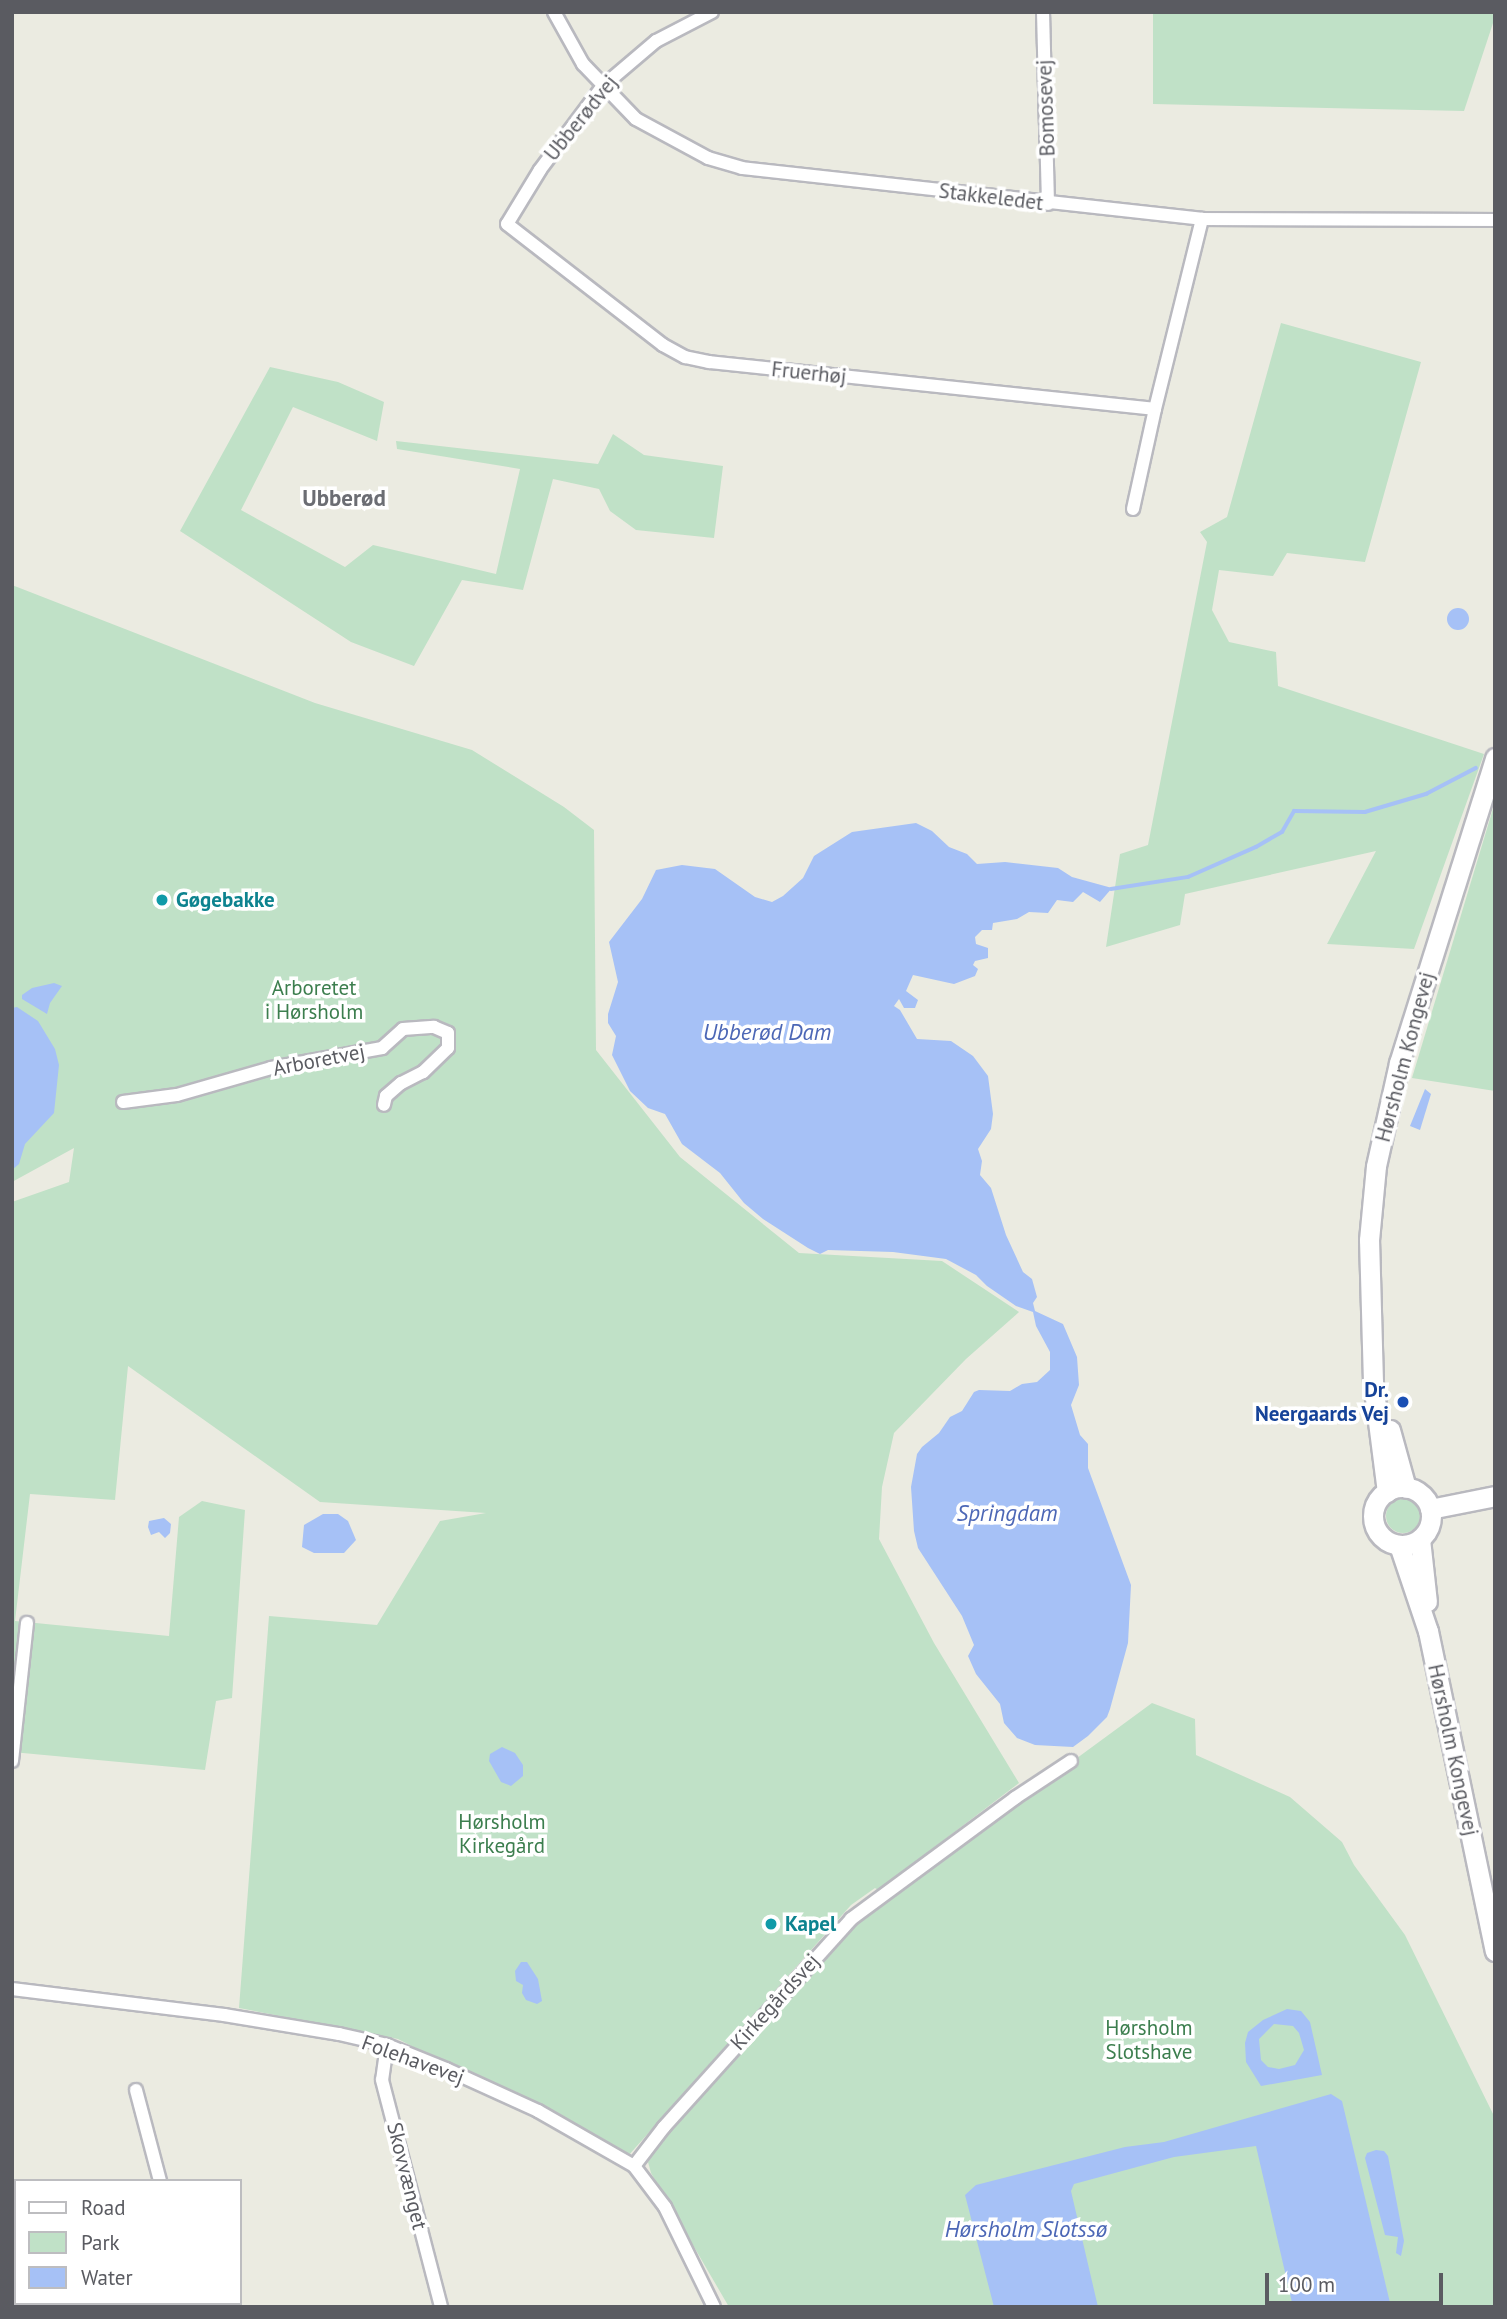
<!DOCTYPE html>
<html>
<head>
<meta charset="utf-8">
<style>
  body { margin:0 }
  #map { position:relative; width:1507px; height:2319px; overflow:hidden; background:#ebebe1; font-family:"PT Sans",sans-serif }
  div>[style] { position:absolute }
  .green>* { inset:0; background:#c0e1c7 }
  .round { border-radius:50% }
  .water>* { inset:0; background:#a6c1f6 }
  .stream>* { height:3.5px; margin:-1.75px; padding:0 1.75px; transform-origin:1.75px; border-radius:1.75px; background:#a6c1f6 }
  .roads { filter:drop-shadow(2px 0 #b9b9bf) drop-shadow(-2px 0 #b9b9bf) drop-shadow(0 2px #b9b9bf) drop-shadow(0 -2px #b9b9bf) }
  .street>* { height:12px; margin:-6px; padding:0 6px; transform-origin:6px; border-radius:6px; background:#fff }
  .secondary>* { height:19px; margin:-9.5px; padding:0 9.5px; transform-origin:9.5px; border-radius:9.5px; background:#fff }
  .secondary>.ring { margin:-9.5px; padding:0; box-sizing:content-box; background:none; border:19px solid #fff; border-radius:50% }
  .dots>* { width:19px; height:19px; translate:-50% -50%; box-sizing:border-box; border:4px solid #fff; border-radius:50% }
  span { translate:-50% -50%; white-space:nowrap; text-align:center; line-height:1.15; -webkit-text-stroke:7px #fff; paint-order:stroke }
  .street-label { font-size:21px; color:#5a5b61 }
  .culture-label { font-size:21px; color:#0d838f; font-weight:700 }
  .left { translate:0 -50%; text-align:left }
  .park-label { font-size:21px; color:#3c7e4e }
  .transit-label { font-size:21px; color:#164399; font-weight:700 }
  .right { translate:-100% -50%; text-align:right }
  .neighbourhood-label { font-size:23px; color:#6b6d73; font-weight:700 }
  .water-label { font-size:23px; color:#4c67b6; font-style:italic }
  .frame { position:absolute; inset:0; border:14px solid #5a5b61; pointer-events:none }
  .legend { position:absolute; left:14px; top:2179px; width:228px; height:126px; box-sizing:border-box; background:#fff; border:2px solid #bdbdc0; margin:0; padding:9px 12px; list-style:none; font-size:21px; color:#5a5b61 }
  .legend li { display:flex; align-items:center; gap:14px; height:35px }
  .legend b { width:35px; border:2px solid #bdbdc0 }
  .scale { position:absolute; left:1265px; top:2273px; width:178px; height:32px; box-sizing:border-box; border:4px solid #5a5b61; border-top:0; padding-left:9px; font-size:21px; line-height:24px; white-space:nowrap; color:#5a5b61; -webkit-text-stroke:5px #fff; paint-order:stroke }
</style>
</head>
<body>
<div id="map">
  <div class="green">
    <i style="clip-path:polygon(1153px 12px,1495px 12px,1495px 17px,1464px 111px,1153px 104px)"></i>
    <i style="clip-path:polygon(1281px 323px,1421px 362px,1365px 562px,1287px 553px,1273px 576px,1219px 570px,1212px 610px,1229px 642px,1276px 652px,1278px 686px,1484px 754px,1414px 949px,1327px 944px,1376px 851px,1185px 894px,1180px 925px,1106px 947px,1120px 854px,1148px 845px,1207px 542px,1200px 532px,1227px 517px)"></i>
    <i style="clip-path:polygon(270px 367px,338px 382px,384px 402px,377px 441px,293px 407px,241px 510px,345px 567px,373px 545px,496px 574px,520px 469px,397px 449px,396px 441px,598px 464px,613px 434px,644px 455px,723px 466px,714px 538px,636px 530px,610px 511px,599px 489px,553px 479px,523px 590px,462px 580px,414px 666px,351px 642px,180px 531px)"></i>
    <i style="clip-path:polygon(12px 585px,315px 703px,472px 750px,564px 807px,594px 830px,596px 1050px,680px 1157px,799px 1253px,942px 1261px,1019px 1312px,966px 1359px,894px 1433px,882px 1487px,879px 1539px,934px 1643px,1019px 1783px,878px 1890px,875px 1888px,851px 1905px,628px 2156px,510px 2091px,454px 2068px,398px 2039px,239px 2008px,269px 1616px,377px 1625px,440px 1521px,486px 1513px,320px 1502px,128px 1366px,115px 1500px,30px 1494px,15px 1621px,169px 1636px,179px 1517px,202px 1501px,245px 1510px,232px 1698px,216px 1701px,205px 1770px,12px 1752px,12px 1202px,69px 1182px,74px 1148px,12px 1182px)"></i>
    <i style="clip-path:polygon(1495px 802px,1495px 1091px,1412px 1078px)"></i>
    <i class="round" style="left:1386px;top:1499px;width:34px;height:34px"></i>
    <i style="clip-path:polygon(1152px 1703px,1195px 1719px,1196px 1755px,1290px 1797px,1342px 1842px,1354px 1865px,1405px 1935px,1495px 2118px,1495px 2307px,729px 2307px,651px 2173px,648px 2162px,665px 2137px,866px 1913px)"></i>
  </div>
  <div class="water">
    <i class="round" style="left:1447px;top:608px;width:22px;height:22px"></i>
    <i style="clip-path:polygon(916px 823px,932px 831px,949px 847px,967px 854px,977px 864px,1005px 862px,1058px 868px,1072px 877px,1112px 888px,1100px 902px,1083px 892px,1073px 902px,1057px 900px,1048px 913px,1029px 912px,1017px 919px,993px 923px,992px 930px,982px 930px,975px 937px,976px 944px,988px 948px,988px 958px,975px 961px,973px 965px,978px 969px,975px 976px,954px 984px,913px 975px,906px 991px,918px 1000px,915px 1008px,904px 1008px,899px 999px,894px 1006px,900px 1010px,917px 1039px,951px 1041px,973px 1056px,988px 1076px,993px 1114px,991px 1129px,978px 1149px,982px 1161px,980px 1175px,991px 1188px,1006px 1235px,1023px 1272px,1032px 1279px,1037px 1297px,1033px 1303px,1035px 1311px,1063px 1324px,1077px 1357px,1079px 1385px,1071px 1405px,1080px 1435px,1088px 1444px,1088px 1468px,1131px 1585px,1128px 1643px,1110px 1709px,1107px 1717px,1088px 1736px,1073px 1747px,1035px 1745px,1017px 1738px,1004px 1723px,1000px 1704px,976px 1674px,968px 1656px,974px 1645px,962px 1616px,918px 1548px,914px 1531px,911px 1487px,917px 1454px,922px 1447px,939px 1433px,950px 1417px,962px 1411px,974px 1392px,979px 1390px,1010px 1391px,1022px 1384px,1037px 1382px,1050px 1370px,1050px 1352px,1036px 1326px,1033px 1312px,1016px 1306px,987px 1286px,976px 1275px,946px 1259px,893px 1252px,828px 1250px,820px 1254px,808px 1248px,763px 1219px,744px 1203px,720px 1173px,682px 1144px,665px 1114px,648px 1108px,630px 1091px,612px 1055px,616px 1036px,608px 1023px,608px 1014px,618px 982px,609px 942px,642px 899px,656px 870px,682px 865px,715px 869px,755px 897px,772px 902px,783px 896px,803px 878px,814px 856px,852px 832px)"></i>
    <i style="clip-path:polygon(54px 983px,62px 986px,50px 1003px,47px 1014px,22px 999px,22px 995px,32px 988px)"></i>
    <i style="clip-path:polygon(17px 1007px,38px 1021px,55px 1049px,59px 1065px,54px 1113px,25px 1144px,19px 1164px,12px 1170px,12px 1008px)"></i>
    <i style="clip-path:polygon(1425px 1089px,1431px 1094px,1420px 1130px,1410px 1126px)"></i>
    <i style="clip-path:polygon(323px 1514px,338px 1514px,348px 1521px,356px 1540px,344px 1553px,314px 1553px,302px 1547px,304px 1525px)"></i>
    <i style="clip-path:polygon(164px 1518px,171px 1524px,170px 1533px,165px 1538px,159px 1532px,151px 1535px,148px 1527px,149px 1521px)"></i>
    <i style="clip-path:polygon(502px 1747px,515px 1753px,523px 1765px,523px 1776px,511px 1786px,501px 1782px,489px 1761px,490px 1754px)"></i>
    <i style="clip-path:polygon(521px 1962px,527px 1962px,538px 1979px,542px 2001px,537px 2004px,526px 2000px,522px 1993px,523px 1985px,516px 1981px,515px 1971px)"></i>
    <i style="clip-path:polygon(evenodd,1287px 2009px,1301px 2011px,1310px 2022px,1322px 2075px,1261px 2086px,1246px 2062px,1245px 2043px,1248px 2032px,1263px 2020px,1287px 2009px,1274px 2024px,1293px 2026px,1299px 2033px,1304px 2050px,1295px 2065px,1279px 2069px,1268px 2067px,1261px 2060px,1259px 2039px,1274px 2024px)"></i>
    <i style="clip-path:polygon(1331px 2094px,1342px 2101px,1391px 2307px,1293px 2307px,1256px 2146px,1174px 2157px,1074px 2184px,1071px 2191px,1098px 2307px,994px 2307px,965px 2195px,976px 2185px,1125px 2147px,1164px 2142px)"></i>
    <i style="clip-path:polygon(1376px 2150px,1384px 2151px,1388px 2156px,1404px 2241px,1401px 2256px,1396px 2253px,1398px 2237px,1385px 2235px,1365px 2158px,1367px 2153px)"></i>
  </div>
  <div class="stream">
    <i style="left:1111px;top:889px;width:78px;rotate:-8.9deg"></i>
    <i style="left:1188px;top:877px;width:74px;rotate:-23.8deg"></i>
    <i style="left:1256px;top:847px;width:30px;rotate:-30deg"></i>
    <i style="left:1282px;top:832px;width:24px;rotate:-60deg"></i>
    <i style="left:1294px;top:811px;width:71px;rotate:0.8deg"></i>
    <i style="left:1365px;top:812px;width:64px;rotate:-16.4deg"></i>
    <i style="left:1426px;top:794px;width:56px;rotate:-27.5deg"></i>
  </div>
  <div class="roads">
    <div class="street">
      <i style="left:554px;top:12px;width:60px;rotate:60.9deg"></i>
      <i style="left:583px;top:64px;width:76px;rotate:46.1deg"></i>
      <i style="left:636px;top:119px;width:82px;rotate:28.4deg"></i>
      <i style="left:708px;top:158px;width:35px;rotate:16deg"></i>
      <i style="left:742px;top:168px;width:463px;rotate:6.3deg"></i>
      <i style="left:1202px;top:219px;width:293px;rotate:0.2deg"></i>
      <i style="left:712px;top:12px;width:63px;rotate:152.6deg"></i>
      <i style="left:656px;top:41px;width:71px;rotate:139.6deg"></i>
      <i style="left:602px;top:87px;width:104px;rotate:126.8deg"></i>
      <i style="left:540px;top:170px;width:63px;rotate:121.4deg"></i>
      <i style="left:507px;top:224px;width:197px;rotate:37.8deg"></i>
      <i style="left:663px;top:345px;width:25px;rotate:29deg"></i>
      <i style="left:685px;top:357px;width:25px;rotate:12deg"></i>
      <i style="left:709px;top:362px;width:448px;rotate:6deg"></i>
      <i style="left:1155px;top:409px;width:196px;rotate:-76.1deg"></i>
      <i style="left:1043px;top:12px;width:192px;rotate:88.5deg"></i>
      <i style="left:1133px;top:509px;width:102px;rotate:-77.6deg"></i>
      <i style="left:123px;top:1102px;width:54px;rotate:-7.4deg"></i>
      <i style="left:177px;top:1095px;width:98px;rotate:-16deg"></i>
      <i style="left:271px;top:1068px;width:113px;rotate:-10.2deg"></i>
      <i style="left:382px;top:1048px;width:28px;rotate:-42deg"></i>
      <i style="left:403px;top:1029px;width:31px;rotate:-4deg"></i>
      <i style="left:434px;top:1027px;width:15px;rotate:23deg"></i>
      <i style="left:448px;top:1033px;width:15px;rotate:90deg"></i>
      <i style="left:448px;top:1048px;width:35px;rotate:136deg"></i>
      <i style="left:423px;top:1072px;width:25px;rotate:153deg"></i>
      <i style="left:401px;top:1083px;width:20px;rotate:139deg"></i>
      <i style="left:386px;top:1096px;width:9px;rotate:103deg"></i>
      <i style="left:12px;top:1761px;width:139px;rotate:-83.8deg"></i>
      <i style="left:12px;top:1989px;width:214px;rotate:7deg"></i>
      <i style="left:224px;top:2015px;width:117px;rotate:9.4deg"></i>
      <i style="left:339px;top:2034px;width:49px;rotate:12.9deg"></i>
      <i style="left:387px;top:2045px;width:64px;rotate:22.1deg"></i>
      <i style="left:446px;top:2069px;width:101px;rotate:24.5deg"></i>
      <i style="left:538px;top:2111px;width:111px;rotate:29.8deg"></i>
      <i style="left:634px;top:2166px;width:51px;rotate:52.9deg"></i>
      <i style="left:665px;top:2207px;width:111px;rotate:63.9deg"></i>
      <i style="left:387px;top:2045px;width:35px;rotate:98deg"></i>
      <i style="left:382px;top:2080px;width:235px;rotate:75.4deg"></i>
      <i style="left:136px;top:2090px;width:94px;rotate:75.2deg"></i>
      <i style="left:634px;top:2166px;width:49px;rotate:-52.4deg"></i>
      <i style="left:664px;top:2127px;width:280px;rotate:-48deg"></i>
      <i style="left:851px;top:1919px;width:204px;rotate:-36.4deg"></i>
      <i style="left:1015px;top:1798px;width:67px;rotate:-33.5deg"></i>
      <i style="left:12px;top:2259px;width:15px;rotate:74deg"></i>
      <i style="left:24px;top:2303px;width:4px;rotate:76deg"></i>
      <i style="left:191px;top:2303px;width:4px;rotate:76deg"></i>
    </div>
    <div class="secondary">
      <i style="left:1390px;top:1430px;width:60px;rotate:74.6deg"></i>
      <i class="ring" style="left:1373px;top:1487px;width:39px;height:39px"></i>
      <i style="left:1387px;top:1492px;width:111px;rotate:-97.3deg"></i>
      <i style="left:1373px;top:1382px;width:142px;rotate:-91.6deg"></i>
      <i style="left:1369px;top:1240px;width:74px;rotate:-84.6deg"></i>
      <i style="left:1376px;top:1166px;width:106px;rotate:-77.4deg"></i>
      <i style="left:1399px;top:1063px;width:320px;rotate:-72.5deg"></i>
      <i style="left:1430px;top:1509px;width:66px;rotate:-11.3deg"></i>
      <i style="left:1420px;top:1539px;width:63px;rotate:83.7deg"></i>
      <i style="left:1399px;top:1545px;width:91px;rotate:71.4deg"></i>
      <i style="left:1428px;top:1631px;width:327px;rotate:78.2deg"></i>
    </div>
  </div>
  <div class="dots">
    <i style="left:162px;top:900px;background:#0f9aa8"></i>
    <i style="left:1403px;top:1402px;background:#1a4fb4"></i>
    <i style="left:771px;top:1924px;background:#0f9aa8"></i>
  </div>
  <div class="street-label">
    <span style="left:1046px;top:108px;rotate:-92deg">Bomosevej</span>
    <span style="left:581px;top:118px;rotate:-51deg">Ubberødvej</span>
    <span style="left:991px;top:197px;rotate:7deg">Stakkeledet</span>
    <span style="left:809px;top:373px;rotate:6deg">Fruerhøj</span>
    <span style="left:1405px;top:1057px;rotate:-75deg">Hørsholm Kongevej</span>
    <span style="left:319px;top:1060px;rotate:-11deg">Arboretvej</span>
    <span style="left:1453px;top:1750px;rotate:78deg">Hørsholm Kongevej</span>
    <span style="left:775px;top:2002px;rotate:-48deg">Kirkegårdsvej</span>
    <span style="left:413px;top:2060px;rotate:20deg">Folehavevej</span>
    <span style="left:407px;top:2176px;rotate:76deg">Skovvænget</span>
  </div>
  <div class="culture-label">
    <span class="left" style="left:176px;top:900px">Gøgebakke</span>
    <span class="left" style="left:785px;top:1924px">Kapel</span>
  </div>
  <div class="park-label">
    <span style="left:314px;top:1000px">Arboretet<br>i Hørsholm</span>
    <span style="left:502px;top:1834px">Hørsholm<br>Kirkegård</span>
    <span style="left:1149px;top:2040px">Hørsholm<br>Slotshave</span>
  </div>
  <div class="transit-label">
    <span class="right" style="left:1389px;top:1402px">Dr.<br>Neergaards Vej</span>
  </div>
  <div class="neighbourhood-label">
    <span style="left:344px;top:498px">Ubberød</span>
  </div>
  <div class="water-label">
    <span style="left:767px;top:1032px">Ubberød Dam</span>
    <span style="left:1007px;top:1513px">Springdam</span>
    <span style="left:1026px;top:2229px">Hørsholm Slotssø</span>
  </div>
  <div class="frame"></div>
  <ul class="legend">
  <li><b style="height:9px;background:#fff"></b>Road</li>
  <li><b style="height:19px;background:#c0e1c7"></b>Park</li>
  <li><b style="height:19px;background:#a6c1f6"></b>Water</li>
  </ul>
  <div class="scale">100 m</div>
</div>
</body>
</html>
